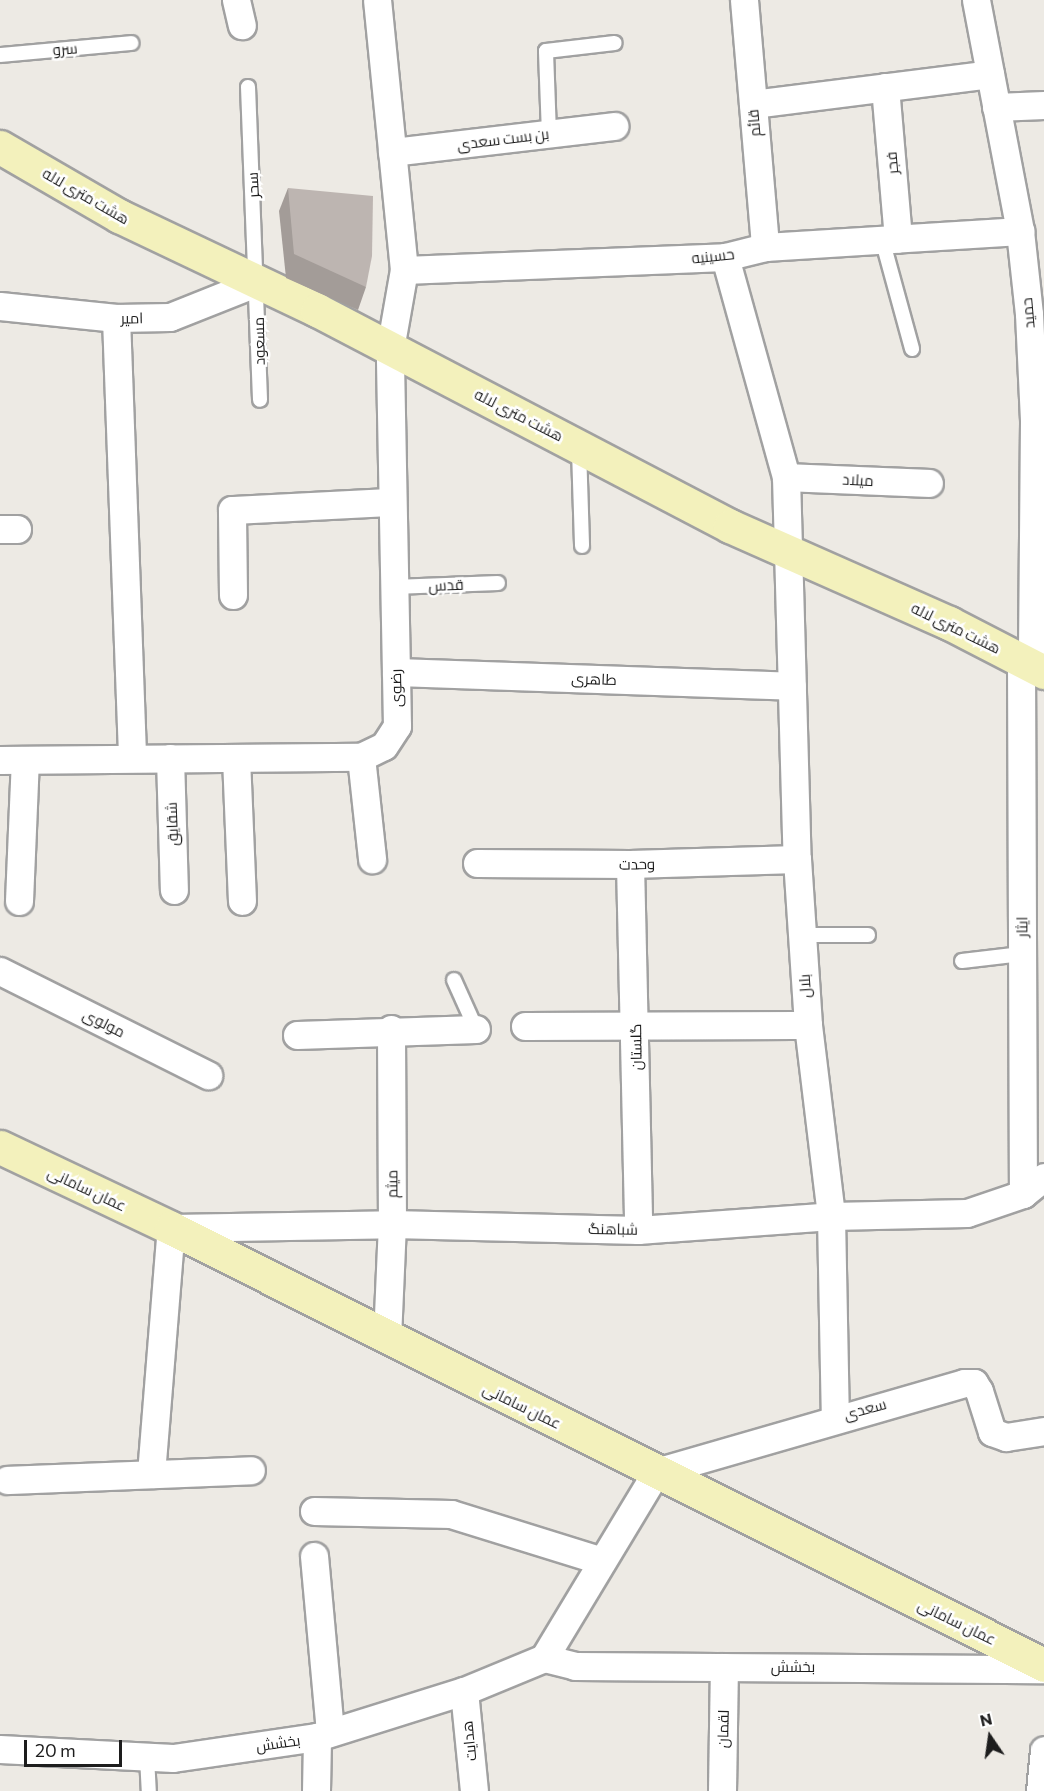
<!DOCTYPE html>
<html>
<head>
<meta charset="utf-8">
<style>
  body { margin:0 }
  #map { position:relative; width:1044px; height:1791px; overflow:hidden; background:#edeae4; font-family:Commissioner,Cairo,sans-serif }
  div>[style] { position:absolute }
  .roads { filter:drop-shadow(2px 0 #a1a1a1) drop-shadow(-2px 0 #a1a1a1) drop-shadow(0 2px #a1a1a1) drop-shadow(0 -2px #a1a1a1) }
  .lane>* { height:14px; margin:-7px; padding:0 7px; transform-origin:7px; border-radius:7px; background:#fff }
  .street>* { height:27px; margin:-13.5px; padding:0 13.5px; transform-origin:13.5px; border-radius:13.5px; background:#fff }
  .secondary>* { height:33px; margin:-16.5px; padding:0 16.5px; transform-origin:16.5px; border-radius:16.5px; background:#f3f1bc }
  .wall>* { inset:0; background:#a39c98 }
  .building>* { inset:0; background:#bdb5b1 }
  span { translate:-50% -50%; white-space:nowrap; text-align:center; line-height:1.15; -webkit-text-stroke:5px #fff; paint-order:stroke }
  .street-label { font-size:15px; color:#1d1d1d }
  .north { position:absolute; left:960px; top:1707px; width:60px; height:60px; -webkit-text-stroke:4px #fff; paint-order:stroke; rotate:347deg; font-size:16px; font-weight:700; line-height:24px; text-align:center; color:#1d1d1d }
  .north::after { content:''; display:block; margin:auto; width:21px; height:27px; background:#1d1d1d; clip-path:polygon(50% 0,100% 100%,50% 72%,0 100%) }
  .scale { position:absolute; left:24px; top:1740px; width:98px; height:27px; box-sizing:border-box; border:3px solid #1d1d1d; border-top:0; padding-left:8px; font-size:18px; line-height:21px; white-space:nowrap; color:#1d1d1d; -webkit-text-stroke:4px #fff; paint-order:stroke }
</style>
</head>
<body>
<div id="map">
  <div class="roads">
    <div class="lane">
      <i style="left:0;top:55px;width:132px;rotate:-5.2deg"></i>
      <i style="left:248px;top:87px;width:313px;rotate:87.8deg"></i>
      <i style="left:549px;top:134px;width:83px;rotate:-92.1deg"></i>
      <i style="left:546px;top:51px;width:69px;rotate:-6.6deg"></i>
      <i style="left:882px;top:239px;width:114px;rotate:74.7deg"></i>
      <i style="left:579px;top:449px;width:97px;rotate:88.2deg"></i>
      <i style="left:394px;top:587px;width:104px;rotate:-2.2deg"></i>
      <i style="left:802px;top:935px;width:66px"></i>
      <i style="left:962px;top:961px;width:60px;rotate:-6.7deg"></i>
      <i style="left:454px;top:980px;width:54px;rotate:65.8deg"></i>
      <i style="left:147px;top:1757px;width:34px;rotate:87deg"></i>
    </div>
    <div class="street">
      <i style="left:236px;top:0;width:26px;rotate:77deg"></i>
      <i style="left:744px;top:0;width:248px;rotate:85.1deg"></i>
      <i style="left:976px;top:0;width:235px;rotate:79.2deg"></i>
      <i style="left:1020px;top:231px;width:83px;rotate:83.8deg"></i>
      <i style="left:1029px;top:314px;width:108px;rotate:87.3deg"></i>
      <i style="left:1034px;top:422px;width:244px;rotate:90.5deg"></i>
      <i style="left:885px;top:87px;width:152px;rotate:85.1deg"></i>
      <i style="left:753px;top:104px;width:239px;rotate:-7.2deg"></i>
      <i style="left:996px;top:107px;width:48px;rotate:-2.4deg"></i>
      <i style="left:392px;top:152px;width:224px;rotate:-6.7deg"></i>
      <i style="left:725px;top:257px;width:228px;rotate:74.5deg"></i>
      <i style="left:786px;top:477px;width:382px;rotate:88.4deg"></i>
      <i style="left:797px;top:859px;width:166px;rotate:86.2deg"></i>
      <i style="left:808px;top:1025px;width:192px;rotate:83.1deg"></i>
      <i style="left:831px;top:1216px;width:201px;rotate:88.9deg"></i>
      <i style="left:404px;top:270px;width:321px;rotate:-2.3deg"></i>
      <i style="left:725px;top:257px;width:41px;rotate:-14deg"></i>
      <i style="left:765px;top:247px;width:256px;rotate:-3.6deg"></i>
      <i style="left:0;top:306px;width:117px;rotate:5.9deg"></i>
      <i style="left:116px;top:318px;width:54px;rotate:-1.1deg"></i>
      <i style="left:170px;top:317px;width:95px;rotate:-21.7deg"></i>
      <i style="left:116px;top:318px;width:440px;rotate:87.9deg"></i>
      <i style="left:786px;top:477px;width:143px;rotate:2.4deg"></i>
      <i style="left:0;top:529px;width:17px"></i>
      <i style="left:233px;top:595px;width:85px;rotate:-90.7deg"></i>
      <i style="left:232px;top:510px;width:158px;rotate:-2.9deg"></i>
      <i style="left:1021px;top:660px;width:534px;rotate:89.79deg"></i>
      <i style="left:396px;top:672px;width:396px;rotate:2deg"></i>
      <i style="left:361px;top:757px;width:103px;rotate:83.8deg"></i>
      <i style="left:170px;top:758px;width:132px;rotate:88.3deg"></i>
      <i style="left:236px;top:758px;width:143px;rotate:87.6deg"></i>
      <i style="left:0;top:760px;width:361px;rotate:-0.5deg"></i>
      <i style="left:361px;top:757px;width:25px;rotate:-26deg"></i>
      <i style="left:384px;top:746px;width:24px;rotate:-57deg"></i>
      <i style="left:397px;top:726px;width:377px;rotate:-91.1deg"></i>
      <i style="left:390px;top:349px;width:80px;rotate:-80deg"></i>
      <i style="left:404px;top:270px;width:271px;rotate:-95.7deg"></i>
      <i style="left:477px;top:863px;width:153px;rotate:0.4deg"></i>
      <i style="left:630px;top:864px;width:167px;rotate:-1.7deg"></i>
      <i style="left:630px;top:864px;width:366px;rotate:88.7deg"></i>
      <i style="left:19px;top:901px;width:141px;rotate:-87.6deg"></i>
      <i style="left:0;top:971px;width:233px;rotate:26.6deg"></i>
      <i style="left:525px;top:1026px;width:283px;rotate:-0.2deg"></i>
      <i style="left:297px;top:1035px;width:179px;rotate:-1.9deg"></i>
      <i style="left:387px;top:1338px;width:114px;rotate:-87.5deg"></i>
      <i style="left:392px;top:1224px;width:195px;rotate:-90.3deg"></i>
      <i style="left:151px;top:1474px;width:247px;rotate:-85.4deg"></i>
      <i style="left:171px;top:1228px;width:221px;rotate:-1deg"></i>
      <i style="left:392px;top:1224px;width:246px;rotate:1.4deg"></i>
      <i style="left:638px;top:1230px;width:194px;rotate:-4.1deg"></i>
      <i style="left:831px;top:1216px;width:136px;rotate:-1.3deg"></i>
      <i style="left:967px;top:1213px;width:59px;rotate:-18.7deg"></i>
      <i style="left:1023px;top:1194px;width:27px;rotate:-39deg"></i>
      <i style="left:7px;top:1480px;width:244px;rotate:-2.3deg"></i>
      <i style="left:314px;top:1511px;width:137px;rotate:1.3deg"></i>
      <i style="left:451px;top:1514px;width:158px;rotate:17.3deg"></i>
      <i style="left:314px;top:1556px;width:177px;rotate:84.8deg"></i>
      <i style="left:544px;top:1658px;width:32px;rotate:14deg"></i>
      <i style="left:575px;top:1666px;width:469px;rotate:0.4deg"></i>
      <i style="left:464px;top:1691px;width:100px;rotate:84.3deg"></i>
      <i style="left:0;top:1749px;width:173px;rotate:3deg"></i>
      <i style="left:173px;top:1758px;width:146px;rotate:-8.3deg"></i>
      <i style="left:317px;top:1737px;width:154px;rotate:-17.4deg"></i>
      <i style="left:464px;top:1691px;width:87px;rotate:-22.4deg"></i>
      <i style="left:544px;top:1658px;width:217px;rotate:-58.9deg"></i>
      <i style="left:656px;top:1472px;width:321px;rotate:-16.1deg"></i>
      <i style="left:964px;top:1383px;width:10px"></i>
      <i style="left:974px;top:1383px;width:9px;rotate:58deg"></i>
      <i style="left:979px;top:1391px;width:43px;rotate:72.4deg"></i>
      <i style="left:992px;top:1432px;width:15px;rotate:20deg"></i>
      <i style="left:1006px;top:1437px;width:38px;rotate:-9deg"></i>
      <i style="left:316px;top:1791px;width:54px;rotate:-88.9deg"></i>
      <i style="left:722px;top:1791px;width:124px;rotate:-89.1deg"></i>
      <i style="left:1040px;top:1791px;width:41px;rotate:-84.4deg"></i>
    </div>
    <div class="secondary">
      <i style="left:0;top:147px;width:138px;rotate:30.1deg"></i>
      <i style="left:119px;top:216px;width:219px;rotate:25.4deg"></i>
      <i style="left:317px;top:310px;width:466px;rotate:27.6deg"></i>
      <i style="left:730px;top:526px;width:240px;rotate:23.9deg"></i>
      <i style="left:949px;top:623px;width:107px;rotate:27.3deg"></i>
      <i style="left:0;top:1147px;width:189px;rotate:25.3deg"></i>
      <i style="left:171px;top:1228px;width:976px;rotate:26.59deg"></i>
    </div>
  </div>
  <div class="wall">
    <i style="clip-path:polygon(288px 188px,366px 287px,358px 310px,286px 278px,279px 211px)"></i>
  </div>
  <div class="building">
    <i style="clip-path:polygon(288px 188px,373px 196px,372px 256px,366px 287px,294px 254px)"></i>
  </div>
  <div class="street-label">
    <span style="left:65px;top:49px;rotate:-5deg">سرو</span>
    <span style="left:754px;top:123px;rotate:-95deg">قائم</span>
    <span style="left:503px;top:139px;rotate:-7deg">بن بست سعدی</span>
    <span style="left:892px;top:163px;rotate:-95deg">فجر</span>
    <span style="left:253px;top:185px;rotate:-93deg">سحر</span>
    <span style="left:86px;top:196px;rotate:30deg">هشت متری لاله</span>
    <span style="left:713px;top:256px;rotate:-6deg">حسینیه</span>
    <span style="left:1028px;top:313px;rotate:-95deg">حمید</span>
    <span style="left:132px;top:318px;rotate:-1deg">امیر</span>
    <span style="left:259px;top:341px;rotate:-91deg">مسعود</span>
    <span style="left:519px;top:415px;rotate:27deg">هشت متری لاله</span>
    <span style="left:858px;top:480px;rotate:3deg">میلاد</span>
    <span style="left:446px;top:585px;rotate:-2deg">قدس</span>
    <span style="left:956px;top:628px;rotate:26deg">هشت متری لاله</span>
    <span style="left:594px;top:679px;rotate:2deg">طاهری</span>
    <span style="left:396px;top:688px;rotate:-91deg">رضوی</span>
    <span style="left:172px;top:824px;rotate:-92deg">شقایق</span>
    <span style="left:637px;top:864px;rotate:-1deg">وحدت</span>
    <span style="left:1022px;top:927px;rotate:-90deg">ایثار</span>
    <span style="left:805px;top:986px;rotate:-94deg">بلال</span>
    <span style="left:104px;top:1023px;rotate:27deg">مولوی</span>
    <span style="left:636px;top:1047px;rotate:-91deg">گلستان</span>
    <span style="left:392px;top:1184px;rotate:-90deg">میثم</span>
    <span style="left:87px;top:1189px;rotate:25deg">عمان سامانی</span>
    <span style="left:613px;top:1229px;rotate:1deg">شباهنگ</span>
    <span style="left:522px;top:1406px;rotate:26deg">عمان سامانی</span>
    <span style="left:865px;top:1409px;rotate:-15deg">سعدی</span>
    <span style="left:957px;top:1622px;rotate:26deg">عمان سامانی</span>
    <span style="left:793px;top:1667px">بخشش</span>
    <span style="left:723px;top:1729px;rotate:-89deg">لقمان</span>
    <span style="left:469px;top:1741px;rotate:-96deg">هدایت</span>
    <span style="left:278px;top:1743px;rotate:-8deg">بخشش</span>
  </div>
  <div class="north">N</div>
  <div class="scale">20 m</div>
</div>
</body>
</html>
